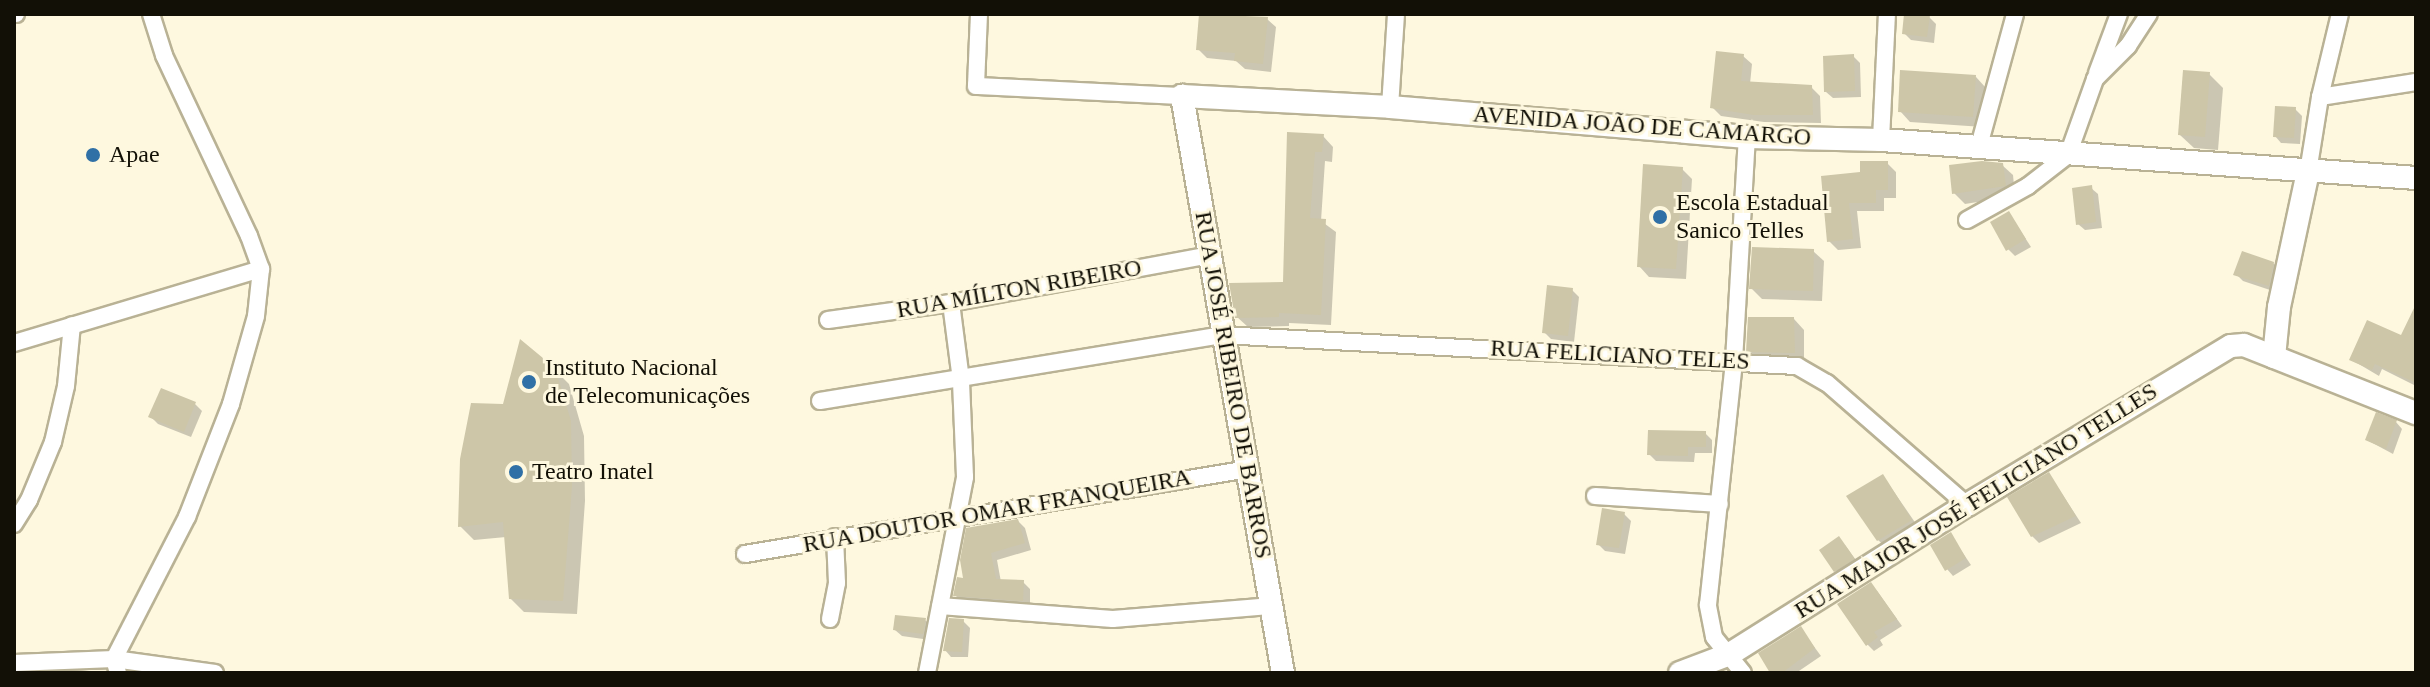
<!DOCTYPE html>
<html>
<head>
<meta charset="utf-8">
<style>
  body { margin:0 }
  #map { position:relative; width:2430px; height:687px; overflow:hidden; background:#fef8df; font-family:Georgia,serif }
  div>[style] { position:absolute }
  .shadow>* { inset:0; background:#0003 }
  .building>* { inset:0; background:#cdc6a8 }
  .roads { filter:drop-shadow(2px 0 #b9b295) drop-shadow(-2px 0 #b9b295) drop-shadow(0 2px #b9b295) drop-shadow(0 -2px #b9b295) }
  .street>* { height:16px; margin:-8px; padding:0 8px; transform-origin:8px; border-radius:8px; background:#fff }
  .secondary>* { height:22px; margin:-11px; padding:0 11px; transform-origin:11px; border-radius:11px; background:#fff }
  .dots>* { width:22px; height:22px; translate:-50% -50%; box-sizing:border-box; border:4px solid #fef8df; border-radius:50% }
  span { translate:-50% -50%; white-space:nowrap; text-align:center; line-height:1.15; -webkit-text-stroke:6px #fef8df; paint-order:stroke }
  .street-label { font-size:24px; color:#121006 }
  .poi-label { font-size:24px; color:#121006 }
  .left { translate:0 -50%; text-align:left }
  .frame { position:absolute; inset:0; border:16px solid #121006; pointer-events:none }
</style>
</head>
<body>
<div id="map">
  <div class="shadow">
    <i style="clip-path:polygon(1201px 14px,1267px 19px,1276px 27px,1271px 72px,1245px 69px,1236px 61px,1207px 58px,1198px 49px)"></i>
    <i style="clip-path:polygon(1929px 17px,1936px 24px,1934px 43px,1911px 40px,1904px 33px)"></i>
    <i style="clip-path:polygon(1743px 56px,1752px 64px,1750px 84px,1811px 87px,1820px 96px,1821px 123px,1764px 122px,1721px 116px,1712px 107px)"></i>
    <i style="clip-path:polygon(1853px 56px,1860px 63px,1861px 97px,1833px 98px,1826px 92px)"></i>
    <i style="clip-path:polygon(2209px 74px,2223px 88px,2218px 150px,2194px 148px,2180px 135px)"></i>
    <i style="clip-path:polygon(1976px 77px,1986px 88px,1983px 127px,1910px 122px,1900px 111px)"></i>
    <i style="clip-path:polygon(2295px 109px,2302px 116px,2300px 144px,2281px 143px,2275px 136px)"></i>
    <i style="clip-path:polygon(1289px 134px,1323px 136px,1333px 147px,1332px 162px,1325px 161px,1321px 221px,1336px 232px,1331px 325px,1289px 323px,1289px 326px,1248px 327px,1237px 317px,1285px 284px)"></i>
    <i style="clip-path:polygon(1887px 163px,1896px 172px,1896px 198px,1884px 198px,1884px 211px,1857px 211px,1861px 248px,1838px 250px,1829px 241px,1862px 174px)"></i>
    <i style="clip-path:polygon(2002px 165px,2013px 175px,2015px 196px,1965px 204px,1954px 193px)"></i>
    <i style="clip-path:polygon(1682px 169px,1692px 179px,1686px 279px,1649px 277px,1639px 266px)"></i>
    <i style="clip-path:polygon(2091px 188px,2098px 194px,2102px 228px,2085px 230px,2078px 224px)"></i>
    <i style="clip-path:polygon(2009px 213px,2031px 247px,2015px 256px,2008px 249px)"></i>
    <i style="clip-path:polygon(1813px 251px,1824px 261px,1822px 301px,1762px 299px,1751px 288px)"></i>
    <i style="clip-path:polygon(2273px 263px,2280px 270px,2276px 292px,2243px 281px,2236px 274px)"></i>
    <i style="clip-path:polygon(1572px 290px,1579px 297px,1574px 342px,1551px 339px,1544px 332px)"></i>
    <i style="clip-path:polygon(1794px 319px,1804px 330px,1804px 362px,1758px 362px,1748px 351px)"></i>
    <i style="clip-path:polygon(2416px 326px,2416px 386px,2382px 369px,2379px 376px,2352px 360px,2402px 337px)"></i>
    <i style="clip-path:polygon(554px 369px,569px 384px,584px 436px,585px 501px,577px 614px,524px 612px,510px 598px,506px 537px,474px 540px,460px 526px)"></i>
    <i style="clip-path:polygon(195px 404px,202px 411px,191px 437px,158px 424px,151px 417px)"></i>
    <i style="clip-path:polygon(2396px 422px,2402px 429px,2393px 454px,2367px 440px)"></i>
    <i style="clip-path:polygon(1705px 433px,1712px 440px,1712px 453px,1695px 453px,1694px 462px,1656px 461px,1649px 454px)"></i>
    <i style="clip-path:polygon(2049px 474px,2081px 523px,2039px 543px,2032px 536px)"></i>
    <i style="clip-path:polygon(1883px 476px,1921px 531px,1889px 550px,1878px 540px)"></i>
    <i style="clip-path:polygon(1624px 514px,1631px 521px,1625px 554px,1605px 551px,1598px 544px)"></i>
    <i style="clip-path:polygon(1018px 521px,1025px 528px,1031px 550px,997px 560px,1001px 582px,1023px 582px,1030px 589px,1030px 607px,962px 602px,955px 595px,966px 580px)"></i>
    <i style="clip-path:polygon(1950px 534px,1971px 565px,1953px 576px,1947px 569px)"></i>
    <i style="clip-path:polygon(1845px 545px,1860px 566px,1843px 577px,1836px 571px)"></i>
    <i style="clip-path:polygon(1877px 591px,1902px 626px,1880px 640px,1883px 645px,1874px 651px,1867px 644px)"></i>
    <i style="clip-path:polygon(925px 620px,932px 627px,930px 640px,902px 636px,895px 630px)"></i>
    <i style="clip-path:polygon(963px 621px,970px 628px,968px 657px,951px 657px,945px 650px)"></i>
    <i style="clip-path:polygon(1801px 629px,1821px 656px,1796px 673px,1773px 673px)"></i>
  </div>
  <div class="building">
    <i style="clip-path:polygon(1199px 14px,1268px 17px,1263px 64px,1234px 61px,1235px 53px,1196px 50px)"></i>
    <i style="clip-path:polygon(1904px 14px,1930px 15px,1927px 37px,1902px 34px)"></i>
    <i style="clip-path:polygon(1716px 51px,1744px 54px,1741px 81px,1812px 85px,1813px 115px,1754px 115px,1710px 108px)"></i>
    <i style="clip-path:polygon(1854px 54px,1855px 91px,1824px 92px,1823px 56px)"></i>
    <i style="clip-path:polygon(1900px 70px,1976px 75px,1973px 117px,1898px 112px)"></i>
    <i style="clip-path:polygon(2183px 70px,2210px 72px,2205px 137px,2178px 135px)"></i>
    <i style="clip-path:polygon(2275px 106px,2296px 107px,2294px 138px,2273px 137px)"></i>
    <i style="clip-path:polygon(1287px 132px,1324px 134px,1322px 152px,1315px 152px,1310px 218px,1326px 219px,1321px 315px,1279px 313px,1279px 317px,1235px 318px,1229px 283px,1283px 282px)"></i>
    <i style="clip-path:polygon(1860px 161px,1888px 161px,1888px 190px,1876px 190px,1876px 203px,1849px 203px,1853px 239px,1827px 242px,1821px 176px,1860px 172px)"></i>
    <i style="clip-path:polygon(1982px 161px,2003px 163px,2006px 186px,1952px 194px,1949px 165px)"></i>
    <i style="clip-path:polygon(1643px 164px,1683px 167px,1676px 269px,1637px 267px)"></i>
    <i style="clip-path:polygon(2092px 185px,2096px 222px,2076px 225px,2072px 188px)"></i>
    <i style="clip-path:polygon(2009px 211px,2026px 239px,2006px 251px,1990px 222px)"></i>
    <i style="clip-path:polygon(1752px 247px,1814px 249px,1813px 291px,1749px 289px)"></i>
    <i style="clip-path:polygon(2242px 251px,2274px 262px,2269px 286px,2233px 275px)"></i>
    <i style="clip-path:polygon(1547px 285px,1573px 288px,1568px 336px,1542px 333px)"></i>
    <i style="clip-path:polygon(2416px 304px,2416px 383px,2375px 364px,2372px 370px,2349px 360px,2367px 320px,2401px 335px)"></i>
    <i style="clip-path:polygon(1748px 317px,1794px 317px,1795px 353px,1746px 352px)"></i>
    <i style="clip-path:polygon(520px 339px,555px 368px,571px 421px,572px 486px,563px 601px,509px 599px,503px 522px,458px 527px,460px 459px,471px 403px,503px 404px)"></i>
    <i style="clip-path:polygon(161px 388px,196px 402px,184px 432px,148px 417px)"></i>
    <i style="clip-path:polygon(2376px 412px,2397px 420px,2386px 449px,2365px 440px)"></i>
    <i style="clip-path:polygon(1648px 430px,1706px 431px,1706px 447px,1688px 447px,1688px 456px,1647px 455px)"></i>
    <i style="clip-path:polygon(2049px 472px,2076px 516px,2031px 537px,2007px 497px)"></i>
    <i style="clip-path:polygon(1883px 474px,1912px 520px,1877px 541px,1846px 496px)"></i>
    <i style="clip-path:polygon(1602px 508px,1625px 512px,1619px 548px,1596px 545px)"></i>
    <i style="clip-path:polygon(1018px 519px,1025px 543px,991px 553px,996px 579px,1024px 580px,1023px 601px,953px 596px,957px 577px,963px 578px,960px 560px,966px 528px)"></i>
    <i style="clip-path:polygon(1951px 532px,1966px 558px,1945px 571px,1930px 545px)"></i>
    <i style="clip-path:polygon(1839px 536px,1855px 559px,1834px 572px,1819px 550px)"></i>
    <i style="clip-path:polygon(1871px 582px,1897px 619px,1874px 632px,1878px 637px,1866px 646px,1837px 604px)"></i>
    <i style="clip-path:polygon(895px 615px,926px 618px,923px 634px,893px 630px)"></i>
    <i style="clip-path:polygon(949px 618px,964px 619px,962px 652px,943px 651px)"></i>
    <i style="clip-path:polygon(1801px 626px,1815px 648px,1782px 673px,1770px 673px,1758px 653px)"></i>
  </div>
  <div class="roads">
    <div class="street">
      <i style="left:14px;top:14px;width:2px"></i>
      <i style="left:979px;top:14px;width:72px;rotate:92.4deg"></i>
      <i style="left:976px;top:86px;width:206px;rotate:2.8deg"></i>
      <i style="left:2097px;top:73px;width:63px;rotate:-69.6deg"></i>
      <i style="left:2320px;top:97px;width:97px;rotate:-8.9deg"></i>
      <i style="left:1390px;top:107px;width:93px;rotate:-86.3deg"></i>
      <i style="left:1881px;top:140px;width:126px;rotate:-87.3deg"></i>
      <i style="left:1979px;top:146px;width:137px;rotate:-74.7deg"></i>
      <i style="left:2308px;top:172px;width:76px;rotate:-80.9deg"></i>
      <i style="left:2320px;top:97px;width:85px;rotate:-76.5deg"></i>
      <i style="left:1967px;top:220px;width:70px;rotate:-29.1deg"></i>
      <i style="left:2028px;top:186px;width:51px;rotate:-37.8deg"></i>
      <i style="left:2068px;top:155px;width:81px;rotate:-70.4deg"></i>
      <i style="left:2095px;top:79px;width:47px;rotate:-45deg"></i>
      <i style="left:2128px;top:46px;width:38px;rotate:-57deg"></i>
      <i style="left:828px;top:320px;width:124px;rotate:-7.9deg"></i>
      <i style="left:951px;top:303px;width:263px;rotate:-10.5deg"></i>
      <i style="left:14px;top:343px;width:258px;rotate:-16.7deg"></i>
      <i style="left:820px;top:401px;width:407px;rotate:-9.3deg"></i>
      <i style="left:1222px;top:335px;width:576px;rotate:3.09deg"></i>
      <i style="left:1797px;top:366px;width:34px;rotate:30deg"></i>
      <i style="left:1827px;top:383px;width:186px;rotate:41.1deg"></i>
      <i style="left:1595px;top:496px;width:125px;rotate:3.7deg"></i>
      <i style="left:14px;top:524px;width:28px;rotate:-58deg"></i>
      <i style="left:29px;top:500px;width:63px;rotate:-67.5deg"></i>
      <i style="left:53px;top:442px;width:57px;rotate:-76.9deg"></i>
      <i style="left:66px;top:386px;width:61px;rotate:-84.4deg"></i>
      <i style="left:745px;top:554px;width:510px;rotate:-9.59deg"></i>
      <i style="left:940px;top:606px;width:173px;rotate:4.3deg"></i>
      <i style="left:1113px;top:619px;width:160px;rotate:-4.7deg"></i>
      <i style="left:830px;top:619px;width:37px;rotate:-79deg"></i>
      <i style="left:837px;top:583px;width:46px;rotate:-92.5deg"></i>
      <i style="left:14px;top:663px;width:100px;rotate:-2.3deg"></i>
      <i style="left:114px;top:659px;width:102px;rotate:7.9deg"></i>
      <i style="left:118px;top:673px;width:15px;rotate:-106deg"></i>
      <i style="left:114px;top:659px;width:160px;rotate:-62.8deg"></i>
      <i style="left:187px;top:517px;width:121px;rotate:-68.7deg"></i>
      <i style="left:231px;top:404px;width:91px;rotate:-74.1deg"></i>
      <i style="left:256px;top:316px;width:47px;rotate:-83.9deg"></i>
      <i style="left:261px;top:269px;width:35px;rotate:-110deg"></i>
      <i style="left:249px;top:236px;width:200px;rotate:-115.2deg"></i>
      <i style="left:164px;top:55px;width:43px;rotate:-107.6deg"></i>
      <i style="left:927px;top:673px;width:200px;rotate:-79deg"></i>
      <i style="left:965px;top:477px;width:97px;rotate:-92.4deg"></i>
      <i style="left:961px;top:380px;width:78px;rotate:-97.4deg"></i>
      <i style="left:1743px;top:673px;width:46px;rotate:-128.9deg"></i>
      <i style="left:1714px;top:637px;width:33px;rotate:-101deg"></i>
      <i style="left:1708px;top:605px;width:245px;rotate:-83.9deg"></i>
      <i style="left:1734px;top:361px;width:224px;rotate:-86.7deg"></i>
    </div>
    <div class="secondary">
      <i style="left:2274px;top:357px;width:50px;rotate:-84.3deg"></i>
      <i style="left:2279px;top:307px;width:138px;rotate:-77.9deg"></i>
      <i style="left:1283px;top:673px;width:586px;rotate:-99.93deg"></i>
      <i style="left:1182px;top:96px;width:208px;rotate:3deg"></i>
      <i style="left:1390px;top:107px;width:358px;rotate:4.8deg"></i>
      <i style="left:1747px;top:137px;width:134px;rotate:1.3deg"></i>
      <i style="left:1881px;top:140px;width:536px;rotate:4.06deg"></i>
      <i style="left:1680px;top:673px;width:53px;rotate:-20.8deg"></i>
      <i style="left:1730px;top:654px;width:280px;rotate:-32.2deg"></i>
      <i style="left:1967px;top:505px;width:308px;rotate:-31.1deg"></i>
      <i style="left:2231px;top:346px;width:13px;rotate:-4deg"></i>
      <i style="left:2244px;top:345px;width:185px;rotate:21.6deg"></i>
    </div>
  </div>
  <div class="dots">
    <i style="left:93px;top:155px;background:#3070a6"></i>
    <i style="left:1660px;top:217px;background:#3070a6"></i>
    <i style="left:529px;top:382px;background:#3070a6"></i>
    <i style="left:516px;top:472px;background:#3070a6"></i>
  </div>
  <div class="street-label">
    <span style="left:1642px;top:126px;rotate:4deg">AVENIDA JOÃO DE CAMARGO</span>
    <span style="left:1019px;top:289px;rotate:-10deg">RUA MÍLTON RIBEIRO</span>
    <span style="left:1620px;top:355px;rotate:3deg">RUA FELICIANO TELES</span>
    <span style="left:1233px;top:385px;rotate:80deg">RUA JOSÉ RIBEIRO DE BARROS</span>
    <span style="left:1976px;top:501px;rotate:-32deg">RUA MAJOR JOSÉ FELICIANO TELLES</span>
    <span style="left:997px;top:511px;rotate:-10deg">RUA DOUTOR OMAR FRANQUEIRA</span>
  </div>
  <div class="poi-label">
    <span class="left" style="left:109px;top:155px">Apae</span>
    <span class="left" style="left:1676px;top:217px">Escola Estadual<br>Sanico Telles</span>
    <span class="left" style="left:545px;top:382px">Instituto Nacional<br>de Telecomunicações</span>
    <span class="left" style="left:532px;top:472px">Teatro Inatel</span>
  </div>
  <div class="frame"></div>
</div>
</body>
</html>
